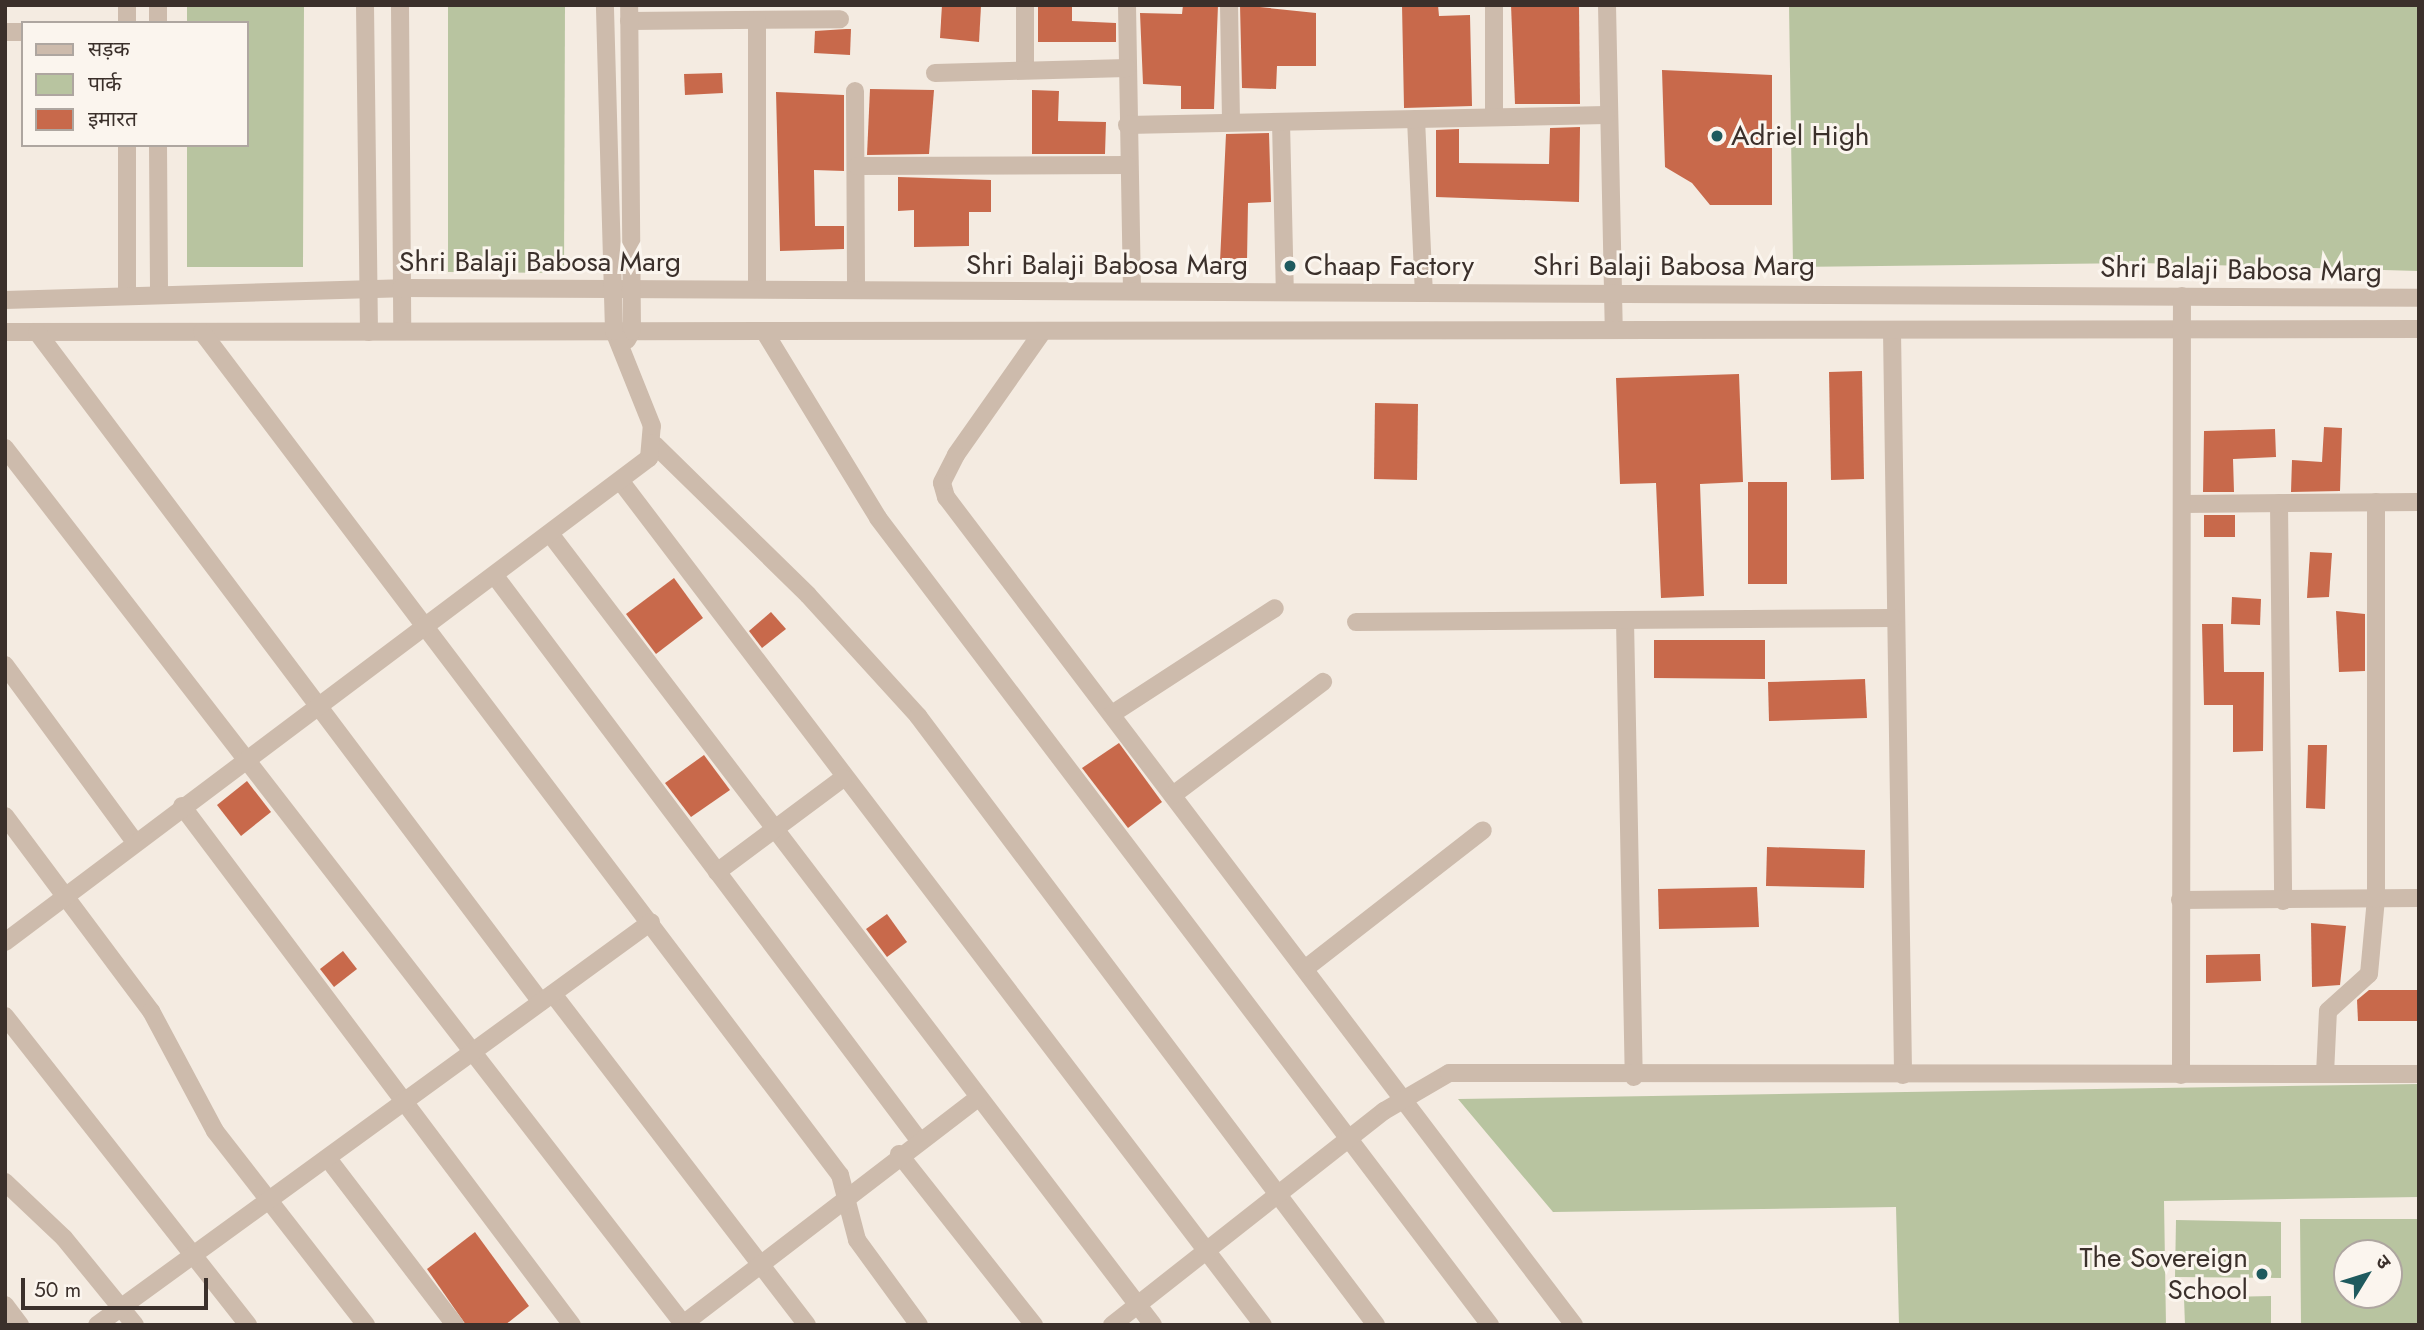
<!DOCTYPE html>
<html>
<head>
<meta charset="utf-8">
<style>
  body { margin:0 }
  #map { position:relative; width:2424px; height:1330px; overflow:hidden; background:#f4ebe1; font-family:Jost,"Noto Sans Devanagari",sans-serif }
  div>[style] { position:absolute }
  .green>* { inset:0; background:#b8c4a0 }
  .building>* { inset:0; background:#c8694b }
  .minor>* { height:18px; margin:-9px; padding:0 9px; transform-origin:9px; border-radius:9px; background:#cdbbac }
  .dots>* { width:19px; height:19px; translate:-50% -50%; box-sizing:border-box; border:4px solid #fbf5ee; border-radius:50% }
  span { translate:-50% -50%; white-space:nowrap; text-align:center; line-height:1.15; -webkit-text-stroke:6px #fbf5ee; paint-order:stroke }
  .poi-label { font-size:28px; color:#3b302b }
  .left { translate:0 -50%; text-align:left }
  .right { translate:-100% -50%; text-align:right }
  .street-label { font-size:28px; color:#3b302b }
  .frame { position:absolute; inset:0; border:7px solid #3b302b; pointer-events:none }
  .legend { position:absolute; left:21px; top:21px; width:228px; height:126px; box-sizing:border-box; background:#fbf5ee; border:2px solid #aea6a0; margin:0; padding:9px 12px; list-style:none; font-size:21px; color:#3b302b }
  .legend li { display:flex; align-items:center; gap:14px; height:35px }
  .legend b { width:35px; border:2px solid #aea6a0 }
  .north { position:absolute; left:2333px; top:1239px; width:70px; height:70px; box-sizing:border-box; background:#fbf5ee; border:2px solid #aea6a0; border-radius:50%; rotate:52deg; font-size:19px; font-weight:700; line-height:28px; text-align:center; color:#3b302b }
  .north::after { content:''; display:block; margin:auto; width:24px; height:32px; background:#1f5a5e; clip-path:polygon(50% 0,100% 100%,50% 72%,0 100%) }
  .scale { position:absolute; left:21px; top:1278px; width:187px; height:32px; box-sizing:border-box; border:4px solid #3b302b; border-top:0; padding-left:9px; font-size:21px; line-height:24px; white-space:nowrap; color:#3b302b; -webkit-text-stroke:5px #fbf5ee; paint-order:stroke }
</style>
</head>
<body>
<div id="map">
  <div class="green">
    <i style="clip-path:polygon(187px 5px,304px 5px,303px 267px,187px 267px,187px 145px,247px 145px,247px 23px,187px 23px)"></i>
    <i style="clip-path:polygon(448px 5px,565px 5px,564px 273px,448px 272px)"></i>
    <i style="clip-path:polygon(1789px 5px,2419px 5px,2419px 271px,2141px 263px,1793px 267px)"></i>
    <i style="clip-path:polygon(2419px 1084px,2419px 1197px,2164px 1201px,2166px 1325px,1899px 1325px,1896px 1207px,1553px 1212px,1458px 1099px)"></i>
    <i style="clip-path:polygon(evenodd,2300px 1219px,2419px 1219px,2419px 1325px,2301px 1325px,2300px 1219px,2389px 1253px,2389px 1295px,2347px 1295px,2347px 1253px,2389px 1253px)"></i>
    <i style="clip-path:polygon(2176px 1220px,2281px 1222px,2281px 1278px,2175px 1277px)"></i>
    <i style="clip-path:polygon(2271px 1296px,2271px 1325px,2185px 1325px,2184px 1298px)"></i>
  </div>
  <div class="building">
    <i style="clip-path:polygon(942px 5px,981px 6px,979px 42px,940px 38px)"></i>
    <i style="clip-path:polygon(1038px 5px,1072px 5px,1072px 21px,1116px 23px,1116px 42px,1038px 42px)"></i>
    <i style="clip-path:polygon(1183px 5px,1218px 5px,1214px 109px,1181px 109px,1181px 86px,1143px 84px,1140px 13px,1182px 14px)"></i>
    <i style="clip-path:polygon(1240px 5px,1316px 13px,1316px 66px,1277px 66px,1276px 89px,1242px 88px)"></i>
    <i style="clip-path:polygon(1402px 5px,1438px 5px,1439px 16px,1470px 15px,1472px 106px,1404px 108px)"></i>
    <i style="clip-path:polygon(1511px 5px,1579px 5px,1580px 104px,1515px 104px)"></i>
    <i style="clip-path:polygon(846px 29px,851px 29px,850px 55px,814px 53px,815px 31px)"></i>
    <i style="clip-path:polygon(1662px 70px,1772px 75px,1772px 205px,1710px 205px,1692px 183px,1665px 167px)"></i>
    <i style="clip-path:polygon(722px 73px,723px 93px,685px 95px,684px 74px)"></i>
    <i style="clip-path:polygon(870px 89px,934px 90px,929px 154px,867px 155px)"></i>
    <i style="clip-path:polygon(1032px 90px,1059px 91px,1058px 121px,1106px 122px,1105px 154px,1032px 154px)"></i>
    <i style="clip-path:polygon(776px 92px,844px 95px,844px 171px,814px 170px,815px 226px,844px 226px,844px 249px,780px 251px)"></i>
    <i style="clip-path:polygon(1580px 127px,1579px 202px,1436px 197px,1436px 130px,1459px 129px,1459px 163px,1549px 164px,1550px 128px)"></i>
    <i style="clip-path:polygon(1269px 133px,1271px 202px,1248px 203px,1247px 262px,1220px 262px,1226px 134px)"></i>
    <i style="clip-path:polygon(898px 177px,991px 180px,991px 212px,969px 212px,969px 246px,914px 247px,914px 210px,898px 211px)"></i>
    <i style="clip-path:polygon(1862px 371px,1864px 479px,1831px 480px,1829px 372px)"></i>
    <i style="clip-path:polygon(1739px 374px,1743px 482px,1700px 484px,1704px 596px,1661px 598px,1656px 483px,1620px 484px,1616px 378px)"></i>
    <i style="clip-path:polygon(1375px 403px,1418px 404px,1417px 480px,1374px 479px)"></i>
    <i style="clip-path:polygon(2324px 427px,2342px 428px,2340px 491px,2291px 492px,2292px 460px,2322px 462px)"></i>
    <i style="clip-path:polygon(2275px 429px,2276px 457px,2233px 459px,2234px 492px,2203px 492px,2204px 431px)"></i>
    <i style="clip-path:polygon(1748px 482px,1787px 482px,1787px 584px,1748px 584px)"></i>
    <i style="clip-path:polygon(2204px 515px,2235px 515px,2235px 537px,2204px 537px)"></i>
    <i style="clip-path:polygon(2310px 552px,2332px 553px,2329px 597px,2307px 598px)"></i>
    <i style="clip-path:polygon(674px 578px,703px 618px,656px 654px,626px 614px)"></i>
    <i style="clip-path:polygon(2232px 597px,2261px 599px,2260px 625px,2231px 624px)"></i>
    <i style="clip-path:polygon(2336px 611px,2365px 614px,2365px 671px,2339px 672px)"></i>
    <i style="clip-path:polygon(771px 612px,786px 629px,762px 648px,749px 631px)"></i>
    <i style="clip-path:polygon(2202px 624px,2223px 624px,2224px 672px,2264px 672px,2263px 751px,2233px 752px,2233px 705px,2204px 705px)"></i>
    <i style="clip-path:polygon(1654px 640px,1765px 640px,1765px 679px,1654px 678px)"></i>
    <i style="clip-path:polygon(1865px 679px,1867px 718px,1769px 721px,1768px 682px)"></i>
    <i style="clip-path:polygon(1119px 743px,1162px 802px,1128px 828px,1082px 768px)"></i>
    <i style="clip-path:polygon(2308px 745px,2327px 745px,2325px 809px,2306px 808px)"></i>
    <i style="clip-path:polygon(704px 755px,730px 790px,691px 817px,665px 783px)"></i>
    <i style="clip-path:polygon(247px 781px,271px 812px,241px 836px,217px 805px)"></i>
    <i style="clip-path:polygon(1767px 847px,1865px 850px,1864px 888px,1766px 886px)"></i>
    <i style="clip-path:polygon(1757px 887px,1759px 927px,1659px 929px,1658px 889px)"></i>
    <i style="clip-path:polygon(887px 914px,907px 942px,887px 957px,866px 929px)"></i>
    <i style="clip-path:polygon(2311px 923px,2346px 926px,2340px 985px,2312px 987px)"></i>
    <i style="clip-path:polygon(343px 951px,357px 969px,334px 987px,320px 969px)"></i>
    <i style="clip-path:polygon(2260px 954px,2261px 981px,2206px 983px,2206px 955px)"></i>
    <i style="clip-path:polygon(2369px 990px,2419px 990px,2419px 1021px,2358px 1021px,2357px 1000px)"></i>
    <i style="clip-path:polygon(475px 1232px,529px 1306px,505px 1325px,466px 1325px,427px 1269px)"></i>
  </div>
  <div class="minor">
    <i style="left:127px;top:5px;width:18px;rotate:90deg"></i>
    <i style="left:158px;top:5px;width:18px;rotate:90deg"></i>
    <i style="left:365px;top:5px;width:327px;rotate:89.3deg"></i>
    <i style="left:400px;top:5px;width:326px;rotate:89.6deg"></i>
    <i style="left:1127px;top:5px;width:286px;rotate:89deg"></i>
    <i style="left:1229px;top:5px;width:117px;rotate:89deg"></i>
    <i style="left:1607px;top:5px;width:325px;rotate:88.8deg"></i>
    <i style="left:629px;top:21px;width:211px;rotate:-0.5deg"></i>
    <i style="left:5px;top:32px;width:18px"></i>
    <i style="left:1025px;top:70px;width:65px;rotate:-90deg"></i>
    <i style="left:935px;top:73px;width:192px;rotate:-1.5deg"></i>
    <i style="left:855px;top:91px;width:199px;rotate:89.7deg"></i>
    <i style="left:1494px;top:117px;width:112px;rotate:-90deg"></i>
    <i style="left:1416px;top:119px;width:174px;rotate:87.4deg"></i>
    <i style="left:1281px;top:122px;width:170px;rotate:88.7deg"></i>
    <i style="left:1127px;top:125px;width:479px;rotate:-1.2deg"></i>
    <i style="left:158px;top:145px;width:150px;rotate:89.6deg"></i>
    <i style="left:857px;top:166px;width:270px;rotate:-0.2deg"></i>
    <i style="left:757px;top:289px;width:269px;rotate:-90deg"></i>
    <i style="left:127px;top:296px;width:151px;rotate:-90deg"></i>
    <i style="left:5px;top:300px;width:396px;rotate:-1.7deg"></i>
    <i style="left:401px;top:288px;width:2018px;rotate:0.28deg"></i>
    <i style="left:764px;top:331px;width:219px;rotate:58.6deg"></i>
    <i style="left:878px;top:518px;width:1013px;rotate:52.82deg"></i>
    <i style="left:1043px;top:331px;width:151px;rotate:125.1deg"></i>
    <i style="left:956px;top:455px;width:31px;rotate:117deg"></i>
    <i style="left:942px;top:483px;width:15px;rotate:74deg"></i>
    <i style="left:946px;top:497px;width:1039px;rotate:52.82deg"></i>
    <i style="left:1892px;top:331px;width:744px;rotate:89.15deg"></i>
    <i style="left:5px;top:332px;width:2414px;rotate:-0.07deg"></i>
    <i style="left:37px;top:332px;width:838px;rotate:53.05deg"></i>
    <i style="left:202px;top:332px;width:1057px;rotate:52.88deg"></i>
    <i style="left:840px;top:1175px;width:67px;rotate:75.3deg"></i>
    <i style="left:857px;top:1240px;width:105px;rotate:53.9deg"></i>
    <i style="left:627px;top:340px;width:10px;rotate:-61deg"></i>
    <i style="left:632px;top:331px;width:326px;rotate:-90.5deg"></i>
    <i style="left:655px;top:445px;width:214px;rotate:44.4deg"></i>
    <i style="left:808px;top:595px;width:164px;rotate:47.7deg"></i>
    <i style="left:918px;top:716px;width:762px;rotate:53.05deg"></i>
    <i style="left:5px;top:448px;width:1109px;rotate:52.25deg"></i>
    <i style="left:622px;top:483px;width:1058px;rotate:52.72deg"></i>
    <i style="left:2279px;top:503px;width:398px;rotate:89.4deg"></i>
    <i style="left:2182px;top:504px;width:237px;rotate:-0.5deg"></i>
    <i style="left:551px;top:535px;width:993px;rotate:52.69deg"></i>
    <i style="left:495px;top:576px;width:706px;rotate:53.07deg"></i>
    <i style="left:1625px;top:620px;width:457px;rotate:88.9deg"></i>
    <i style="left:1356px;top:622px;width:537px;rotate:-0.43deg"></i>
    <i style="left:5px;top:665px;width:220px;rotate:53.7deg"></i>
    <i style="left:1112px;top:714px;width:194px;rotate:-33deg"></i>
    <i style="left:1173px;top:795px;width:188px;rotate:-37deg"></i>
    <i style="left:182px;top:806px;width:649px;rotate:53.08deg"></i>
    <i style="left:5px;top:816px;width:244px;rotate:53.2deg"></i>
    <i style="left:151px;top:1011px;width:136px;rotate:61.9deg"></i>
    <i style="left:215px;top:1131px;width:246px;rotate:52.1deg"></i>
    <i style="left:717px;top:872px;width:157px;rotate:-36.7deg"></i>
    <i style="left:2180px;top:900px;width:239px;rotate:-0.5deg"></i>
    <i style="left:5px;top:942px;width:806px;rotate:-36.93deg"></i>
    <i style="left:649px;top:458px;width:32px;rotate:-85deg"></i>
    <i style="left:652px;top:426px;width:102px;rotate:-111.8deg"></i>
    <i style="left:614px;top:331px;width:326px;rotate:-91.6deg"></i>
    <i style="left:1306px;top:968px;width:224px;rotate:-37.9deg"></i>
    <i style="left:553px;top:994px;width:417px;rotate:52.5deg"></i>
    <i style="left:5px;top:1016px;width:393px;rotate:51.8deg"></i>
    <i style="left:2325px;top:1074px;width:63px;rotate:-87.3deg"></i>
    <i style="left:2328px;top:1011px;width:55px;rotate:-42.1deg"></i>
    <i style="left:2369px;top:974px;width:75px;rotate:-84.7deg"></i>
    <i style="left:2376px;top:899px;width:397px;rotate:-90deg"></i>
    <i style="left:2181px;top:1075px;width:779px;rotate:-89.93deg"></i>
    <i style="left:899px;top:1154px;width:218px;rotate:51.7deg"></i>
    <i style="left:329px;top:1160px;width:208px;rotate:52.6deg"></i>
    <i style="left:5px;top:1182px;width:81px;rotate:43.5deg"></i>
    <i style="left:64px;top:1238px;width:112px;rotate:50.8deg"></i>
    <i style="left:5px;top:1305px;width:25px;rotate:53deg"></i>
    <i style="left:97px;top:1325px;width:685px;rotate:-36.03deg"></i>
    <i style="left:682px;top:1325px;width:374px;rotate:-37.5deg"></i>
    <i style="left:1112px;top:1325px;width:346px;rotate:-38.2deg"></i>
    <i style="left:1384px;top:1111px;width:75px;rotate:-30.3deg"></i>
    <i style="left:1449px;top:1073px;width:970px;rotate:0.06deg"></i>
  </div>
  <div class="dots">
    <i style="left:1717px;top:136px;background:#1f5a5e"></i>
    <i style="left:1290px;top:266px;background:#1f5a5e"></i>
    <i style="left:2262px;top:1274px;background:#1f5a5e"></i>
  </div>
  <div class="poi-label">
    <span class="left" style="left:1731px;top:136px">Adriel High</span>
    <span class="left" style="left:1304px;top:266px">Chaap Factory</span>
    <span class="right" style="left:2248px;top:1274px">The Sovereign<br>School</span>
  </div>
  <div class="street-label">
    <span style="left:540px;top:262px">Shri Balaji Babosa Marg</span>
    <span style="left:1107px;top:265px">Shri Balaji Babosa Marg</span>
    <span style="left:1674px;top:266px">Shri Balaji Babosa Marg</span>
    <span style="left:2241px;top:270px;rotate:1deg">Shri Balaji Babosa Marg</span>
  </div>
  <div class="frame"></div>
  <ul class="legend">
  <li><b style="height:9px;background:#cdbbac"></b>सड़क</li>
  <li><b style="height:19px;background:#b8c4a0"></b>पार्क</li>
  <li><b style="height:19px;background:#c8694b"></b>इमारत</li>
  </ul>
  <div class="north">उ</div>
  <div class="scale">50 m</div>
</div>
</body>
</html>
